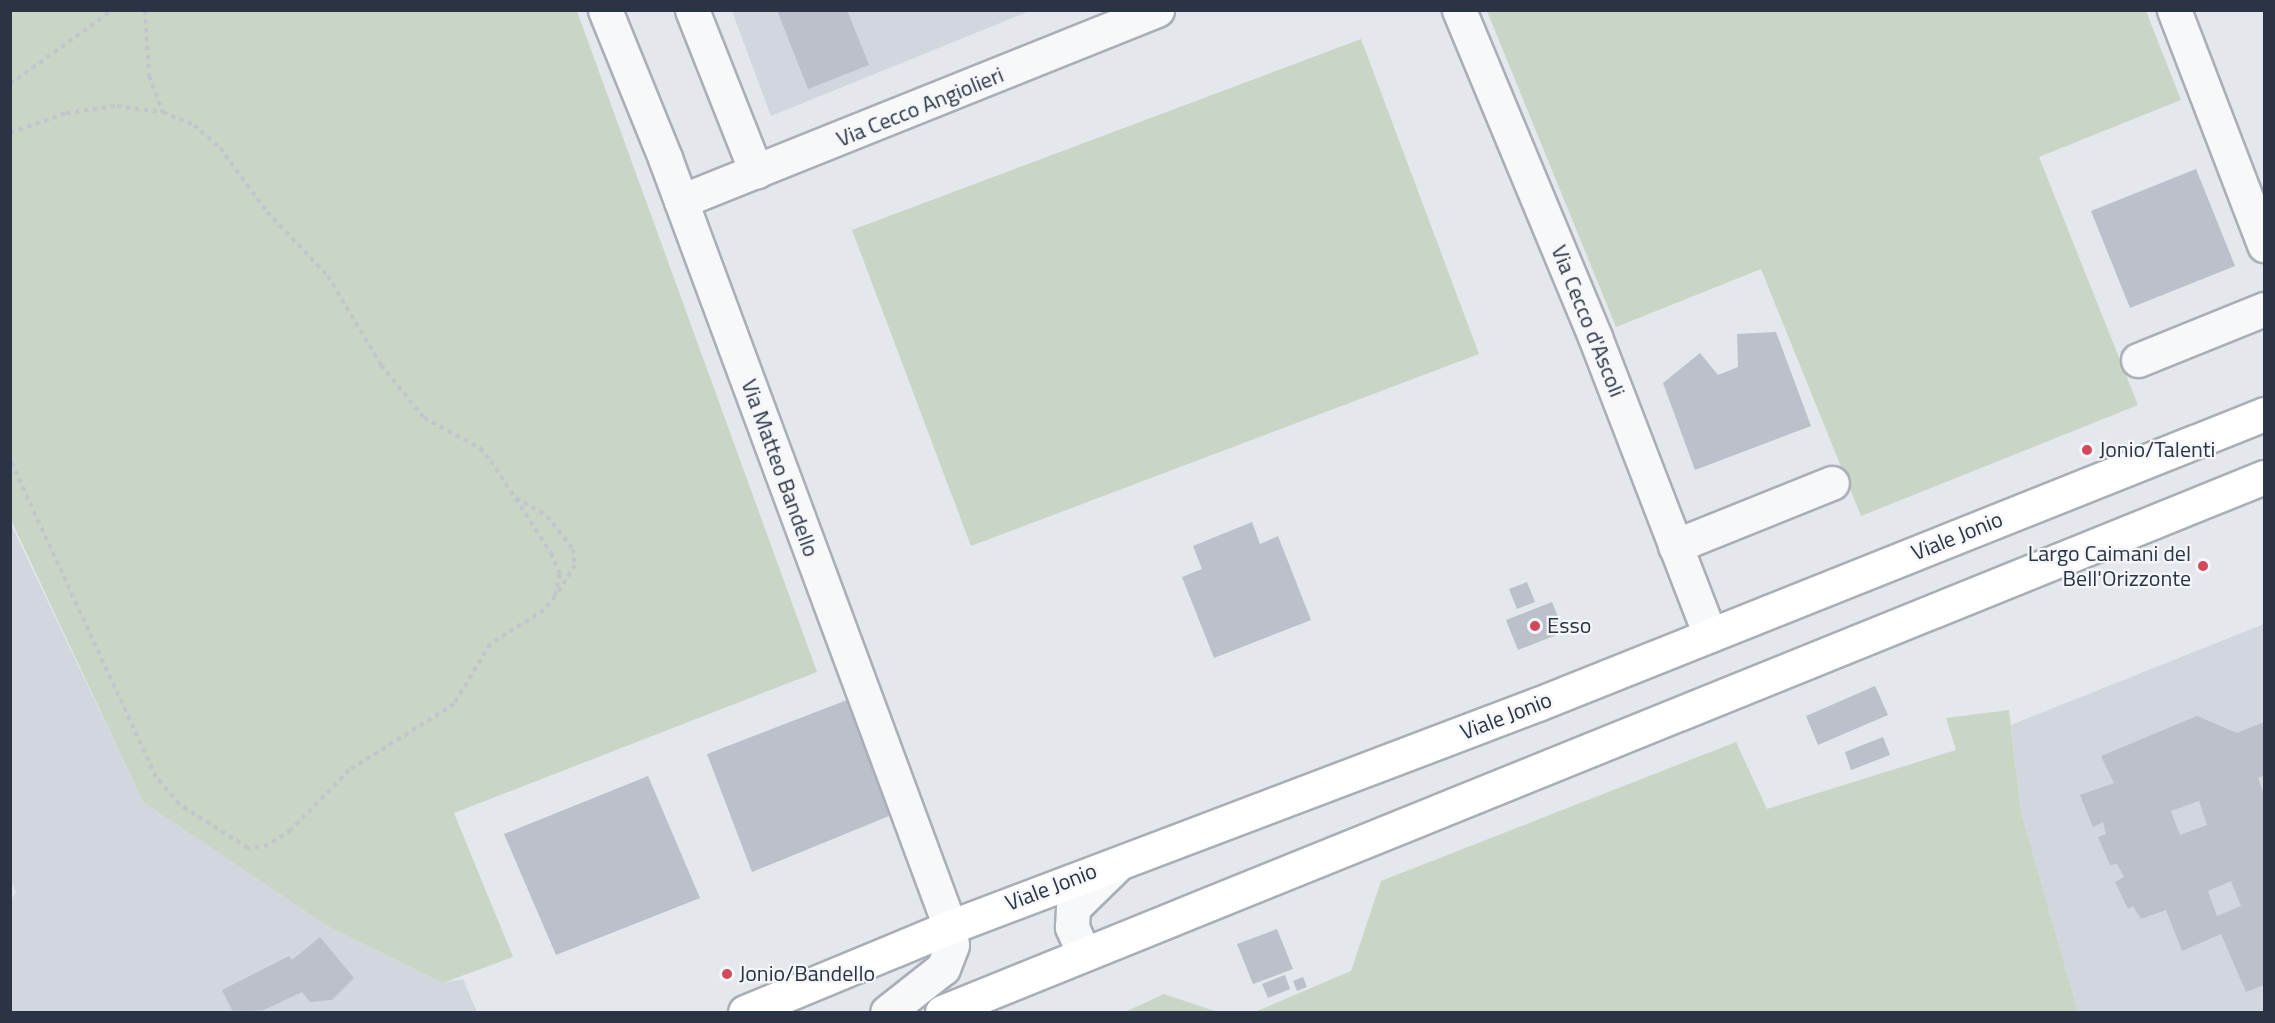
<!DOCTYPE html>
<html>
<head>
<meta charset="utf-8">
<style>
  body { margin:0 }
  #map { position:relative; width:2275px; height:1023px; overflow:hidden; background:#e4e7ec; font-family:"Titillium Web",sans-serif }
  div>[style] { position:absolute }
  .built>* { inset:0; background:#d2d6de }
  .green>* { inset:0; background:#c9d6c5 }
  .building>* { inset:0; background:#bbc0ca }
  .path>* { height:4px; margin-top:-2px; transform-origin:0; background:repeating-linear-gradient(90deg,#c2c5cb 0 4.5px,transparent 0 9px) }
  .roads { filter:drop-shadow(2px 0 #a9aeb7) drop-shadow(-2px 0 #a9aeb7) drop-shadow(0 2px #a9aeb7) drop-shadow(0 -2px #a9aeb7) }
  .minor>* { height:33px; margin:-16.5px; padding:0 16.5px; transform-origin:16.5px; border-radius:16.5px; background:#f7f8fa }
  .major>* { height:33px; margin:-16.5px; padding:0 16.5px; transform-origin:16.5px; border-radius:16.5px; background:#fff }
  .dots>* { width:16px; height:16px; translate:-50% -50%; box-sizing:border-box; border:3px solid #f4f6f9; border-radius:50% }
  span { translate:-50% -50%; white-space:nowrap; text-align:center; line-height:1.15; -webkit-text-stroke:4.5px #f4f6f9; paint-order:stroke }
  .street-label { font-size:22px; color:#2b3445 }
  .poi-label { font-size:22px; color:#2b3445 }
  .left { translate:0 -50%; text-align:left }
  .right { translate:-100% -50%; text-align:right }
  .frame { position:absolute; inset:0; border:12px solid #2b3445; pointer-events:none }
</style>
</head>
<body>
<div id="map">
  <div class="built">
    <i style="clip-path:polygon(732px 11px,1030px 11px,771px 116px)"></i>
    <i style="clip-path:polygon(10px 522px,143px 802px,329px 927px,443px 983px,463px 979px,477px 1012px,11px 1012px,10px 901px,16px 892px,10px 880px)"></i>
    <i style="clip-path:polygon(2264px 624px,2264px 1012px,2078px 1012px,2021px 812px,2011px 725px)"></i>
  </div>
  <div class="green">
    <i style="clip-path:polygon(10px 11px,577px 11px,817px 672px,454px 813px,513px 957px,443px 983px,329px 927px,143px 802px,11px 520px)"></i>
    <i style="clip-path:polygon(1487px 11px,2146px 11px,2181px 100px,2039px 157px,2138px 405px,1861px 516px,1761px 269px,1616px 327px)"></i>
    <i style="clip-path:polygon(1361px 39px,1479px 354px,971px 546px,852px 230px)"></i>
    <i style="clip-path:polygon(2009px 710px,2021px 812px,2078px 1012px,1255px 1012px,1351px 971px,1381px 881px,1736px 742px,1767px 809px,1956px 750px,1946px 718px)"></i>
    <i style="clip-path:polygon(1164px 994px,1218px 1012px,1125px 1012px)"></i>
  </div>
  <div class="building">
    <i style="clip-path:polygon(777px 10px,847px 10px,869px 65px,808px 89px)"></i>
    <i style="clip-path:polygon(2196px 169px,2235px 266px,2130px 308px,2091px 211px)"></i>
    <i style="clip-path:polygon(1776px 332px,1811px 426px,1695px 470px,1663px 383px,1700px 353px,1718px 375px,1738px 367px,1737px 334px)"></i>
    <i style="clip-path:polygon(1252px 522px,1260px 544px,1278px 536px,1311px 620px,1214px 658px,1182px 577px,1202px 569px,1193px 546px)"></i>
    <i style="clip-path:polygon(1527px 582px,1535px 602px,1517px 609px,1509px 589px)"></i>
    <i style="clip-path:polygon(1552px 602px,1564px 632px,1518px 650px,1506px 620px)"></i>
    <i style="clip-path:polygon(1875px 686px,1888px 715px,1818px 745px,1806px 716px)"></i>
    <i style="clip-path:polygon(847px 700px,894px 814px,752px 872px,707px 754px)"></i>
    <i style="clip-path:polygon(evenodd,2197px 716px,2237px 733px,2264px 722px,2264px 775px,2258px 778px,2264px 795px,2264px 985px,2246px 992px,2221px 934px,2182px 951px,2166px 910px,2141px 919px,2133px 906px,2128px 909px,2115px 882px,2124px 877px,2117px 864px,2110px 865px,2098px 837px,2106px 834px,2103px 822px,2093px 827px,2080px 795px,2114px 783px,2101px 756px,2197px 716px,2199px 801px,2207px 825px,2180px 835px,2171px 811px,2199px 801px,2197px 716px,2231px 881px,2241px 906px,2217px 916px,2208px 891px,2231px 881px)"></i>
    <i style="clip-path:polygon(1883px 737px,1890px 755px,1851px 770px,1845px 752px)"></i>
    <i style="clip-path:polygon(648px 776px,700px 898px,556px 955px,504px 834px)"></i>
    <i style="clip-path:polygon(1277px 929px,1293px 969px,1253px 984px,1237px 944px)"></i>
    <i style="clip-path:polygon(320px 937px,354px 978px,332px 1000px,310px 1002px,302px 992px,264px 1010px,233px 1012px,222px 990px,289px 956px,292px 960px)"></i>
    <i style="clip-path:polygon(1285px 975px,1290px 989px,1268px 998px,1262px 984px)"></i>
    <i style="clip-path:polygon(1303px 977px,1307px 987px,1297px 991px,1293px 981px)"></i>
  </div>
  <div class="path">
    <i style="left:145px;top:10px;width:66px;rotate:86.5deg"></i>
    <i style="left:149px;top:76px;width:39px;rotate:69deg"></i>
    <i style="left:10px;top:84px;width:127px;rotate:-35.7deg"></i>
    <i style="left:10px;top:133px;width:59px;rotate:-19.7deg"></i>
    <i style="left:66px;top:113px;width:51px;rotate:-7.8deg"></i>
    <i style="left:117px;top:106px;width:46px;rotate:7.4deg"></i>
    <i style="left:163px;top:112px;width:34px;rotate:23deg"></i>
    <i style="left:194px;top:125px;width:35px;rotate:41deg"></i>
    <i style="left:220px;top:148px;width:79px;rotate:53.7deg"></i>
    <i style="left:267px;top:212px;width:88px;rotate:46.4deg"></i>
    <i style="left:328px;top:276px;width:104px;rotate:59.2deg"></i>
    <i style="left:381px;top:365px;width:68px;rotate:50.9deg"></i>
    <i style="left:424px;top:418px;width:64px;rotate:28.2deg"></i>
    <i style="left:480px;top:448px;width:17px;rotate:50deg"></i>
    <i style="left:491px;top:461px;width:110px;rotate:56.9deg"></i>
    <i style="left:551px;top:553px;width:23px;rotate:67deg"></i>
    <i style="left:560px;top:574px;width:23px;rotate:103deg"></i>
    <i style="left:555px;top:596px;width:18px;rotate:128deg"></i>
    <i style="left:544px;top:610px;width:64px;rotate:147.8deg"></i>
    <i style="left:490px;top:644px;width:70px;rotate:121deg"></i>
    <i style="left:454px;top:704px;width:124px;rotate:147.8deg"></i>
    <i style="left:349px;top:770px;width:83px;rotate:134deg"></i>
    <i style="left:291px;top:830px;width:27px;rotate:147deg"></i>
    <i style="left:268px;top:845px;width:20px;rotate:171deg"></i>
    <i style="left:248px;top:848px;width:82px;rotate:-147.5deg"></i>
    <i style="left:179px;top:804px;width:35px;rotate:-130deg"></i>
    <i style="left:156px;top:777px;width:350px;rotate:-114.7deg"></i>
    <i style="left:516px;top:498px;width:36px;rotate:30deg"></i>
    <i style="left:547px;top:516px;width:42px;rotate:51.8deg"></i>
    <i style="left:573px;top:549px;width:16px;rotate:83deg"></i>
    <i style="left:575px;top:565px;width:36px;rotate:122deg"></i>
  </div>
  <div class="roads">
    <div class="minor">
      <i style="left:605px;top:10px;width:160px;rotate:67.9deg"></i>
      <i style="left:665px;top:158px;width:820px;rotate:69.66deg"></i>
      <i style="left:950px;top:927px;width:18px;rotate:84deg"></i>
      <i style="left:952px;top:945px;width:25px;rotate:111deg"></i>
      <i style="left:943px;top:968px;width:71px;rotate:141.8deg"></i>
      <i style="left:692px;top:10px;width:174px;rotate:68.4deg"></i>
      <i style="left:1459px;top:10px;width:354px;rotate:67.4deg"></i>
      <i style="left:1595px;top:337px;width:319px;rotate:68.9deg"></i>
      <i style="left:2174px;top:10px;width:252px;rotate:69deg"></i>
      <i style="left:681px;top:201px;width:513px;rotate:-21.86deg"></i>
      <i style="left:2138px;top:360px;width:136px;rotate:-22deg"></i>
      <i style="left:1675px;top:546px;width:169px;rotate:-21.9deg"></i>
      <i style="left:1084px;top:954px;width:30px;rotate:-114deg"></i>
      <i style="left:1072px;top:927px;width:19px;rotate:-87deg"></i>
      <i style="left:1073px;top:908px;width:59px;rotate:-44.3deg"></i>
    </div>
    <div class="major">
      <i style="left:745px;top:1012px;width:222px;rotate:-22.5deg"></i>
      <i style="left:950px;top:927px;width:629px;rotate:-20.77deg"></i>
      <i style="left:1538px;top:704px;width:782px;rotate:-21.77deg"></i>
      <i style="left:942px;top:1012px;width:1426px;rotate:-22.03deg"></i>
    </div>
  </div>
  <div class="dots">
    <i style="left:2087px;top:450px;background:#d1495b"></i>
    <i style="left:2203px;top:566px;background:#d1495b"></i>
    <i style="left:1535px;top:626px;background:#d1495b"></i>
    <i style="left:727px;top:974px;background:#d1495b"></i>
  </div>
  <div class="street-label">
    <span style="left:920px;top:107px;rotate:-22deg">Via Cecco Angiolieri</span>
    <span style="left:1588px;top:321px;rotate:68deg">Via Cecco d'Ascoli</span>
    <span style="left:780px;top:468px;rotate:70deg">Via Matteo Bandello</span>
    <span style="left:1957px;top:536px;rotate:-22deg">Viale Jonio</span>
    <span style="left:1506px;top:716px;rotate:-21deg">Viale Jonio</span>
    <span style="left:1051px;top:887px;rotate:-21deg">Viale Jonio</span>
  </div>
  <div class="poi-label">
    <span class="left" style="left:2099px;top:450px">Jonio/Talenti</span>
    <span class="right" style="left:2191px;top:566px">Largo Caimani del<br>Bell'Orizzonte</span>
    <span class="left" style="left:1547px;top:626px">Esso</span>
    <span class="left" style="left:739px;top:974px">Jonio/Bandello</span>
  </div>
  <div class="frame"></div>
</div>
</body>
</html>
